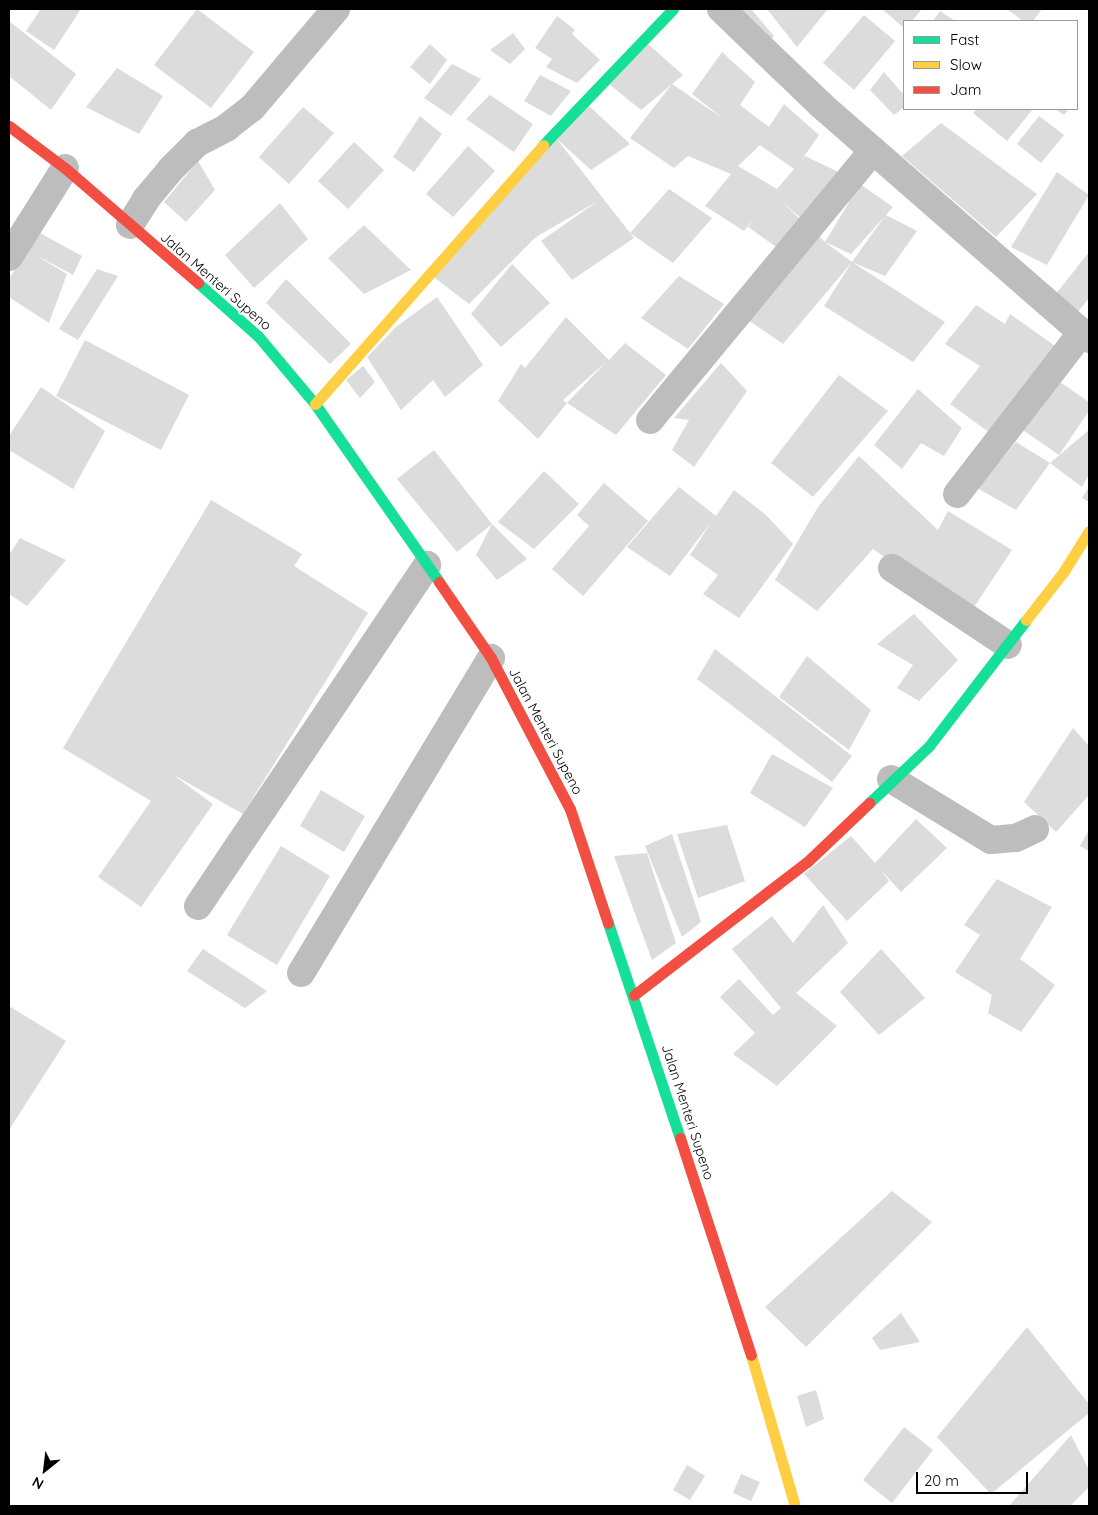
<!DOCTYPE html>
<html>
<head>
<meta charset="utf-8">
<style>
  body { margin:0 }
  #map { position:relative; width:1098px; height:1515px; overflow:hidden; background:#fff; font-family:Quicksand,sans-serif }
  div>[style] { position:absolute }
  .building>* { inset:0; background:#dcdcdc }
  .street>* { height:28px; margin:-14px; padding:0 14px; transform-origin:14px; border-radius:14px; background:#bdbdbd }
  .fast>* { height:11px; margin:-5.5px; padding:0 5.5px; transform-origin:5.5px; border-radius:5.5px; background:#16e098 }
  .slow>* { height:11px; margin:-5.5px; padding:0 5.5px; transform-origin:5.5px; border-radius:5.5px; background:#ffcf43 }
  .jam>* { height:11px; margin:-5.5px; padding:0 5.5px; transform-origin:5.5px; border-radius:5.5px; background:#f24e42 }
  span { translate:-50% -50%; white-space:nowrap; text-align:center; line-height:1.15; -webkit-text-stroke:4px #fff; paint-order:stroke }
  .street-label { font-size:14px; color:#000 }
  .frame { position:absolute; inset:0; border:10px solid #000; pointer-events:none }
  .legend { position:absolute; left:903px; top:20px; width:175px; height:90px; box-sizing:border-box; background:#fff; border:1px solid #999; margin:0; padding:6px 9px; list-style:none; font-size:15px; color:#000 }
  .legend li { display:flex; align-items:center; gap:10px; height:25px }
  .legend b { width:25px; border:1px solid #999 }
  .north { position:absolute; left:20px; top:1445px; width:50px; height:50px; -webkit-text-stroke:4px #fff; paint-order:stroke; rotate:209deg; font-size:14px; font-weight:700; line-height:20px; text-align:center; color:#000 }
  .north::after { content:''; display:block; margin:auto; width:18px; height:22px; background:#000; clip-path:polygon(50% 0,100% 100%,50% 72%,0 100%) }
  .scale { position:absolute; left:916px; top:1472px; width:112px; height:22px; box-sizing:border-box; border:2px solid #000; border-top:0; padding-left:6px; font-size:15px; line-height:18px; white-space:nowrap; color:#000; -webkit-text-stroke:4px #fff; paint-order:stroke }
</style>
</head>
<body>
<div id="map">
  <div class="building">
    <i style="clip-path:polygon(41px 9px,81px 9px,54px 50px,26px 31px)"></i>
    <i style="clip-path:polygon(197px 9px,254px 52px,211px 108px,154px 65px)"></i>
    <i style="clip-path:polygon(735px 9px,751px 9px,774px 36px,767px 44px)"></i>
    <i style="clip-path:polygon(767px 9px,828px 9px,797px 47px)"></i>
    <i style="clip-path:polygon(882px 9px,922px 9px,912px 21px,904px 21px,904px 28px)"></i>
    <i style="clip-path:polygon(1007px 9px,1042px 9px,1033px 21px,1023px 21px)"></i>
    <i style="clip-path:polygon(940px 11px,955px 21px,933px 21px)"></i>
    <i style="clip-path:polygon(864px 15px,895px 41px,854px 90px,823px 63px)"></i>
    <i style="clip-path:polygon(557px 16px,575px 30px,572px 34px,600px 60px,577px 83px,546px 67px,552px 59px,535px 48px)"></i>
    <i style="clip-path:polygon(9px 21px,76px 74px,51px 110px,9px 76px)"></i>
    <i style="clip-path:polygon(513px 33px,525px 49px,510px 64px,490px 50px)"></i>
    <i style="clip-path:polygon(430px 44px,447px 60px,430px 84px,410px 67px)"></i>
    <i style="clip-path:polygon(648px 44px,683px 75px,641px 110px,609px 84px)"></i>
    <i style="clip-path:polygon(evenodd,722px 52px,755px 82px,740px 105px,769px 127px,784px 104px,819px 135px,798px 165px,805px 156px,849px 177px,809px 225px,780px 200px,806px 225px,782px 251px,748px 227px,755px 217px,744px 231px,705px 206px,731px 174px,688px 156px,674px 168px,630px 138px,672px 84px,724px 119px,692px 94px,722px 52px,760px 145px,794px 169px,777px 189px,738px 166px,760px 145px)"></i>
    <i style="clip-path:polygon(452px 64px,481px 79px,451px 116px,424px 98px)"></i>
    <i style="clip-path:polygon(117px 68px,163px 96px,139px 134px,86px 107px)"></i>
    <i style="clip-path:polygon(884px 72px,904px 95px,904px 107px,894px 115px,870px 90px)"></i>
    <i style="clip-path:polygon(540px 75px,571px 91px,551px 116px,524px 101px)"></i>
    <i style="clip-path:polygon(490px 95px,533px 124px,514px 152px,466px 119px)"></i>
    <i style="clip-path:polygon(588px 105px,630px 144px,591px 170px,556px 138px,634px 238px,572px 280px,541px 241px,598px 201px,536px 237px,469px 304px,431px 275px,509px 188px,556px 138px)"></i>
    <i style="clip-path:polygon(303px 107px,334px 133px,289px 184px,259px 157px)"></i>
    <i style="clip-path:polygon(977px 109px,1033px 109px,1007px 141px,973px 113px)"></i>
    <i style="clip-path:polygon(1055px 109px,1069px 109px,1064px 115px)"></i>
    <i style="clip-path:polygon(420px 116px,442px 134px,414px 172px,393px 157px)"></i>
    <i style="clip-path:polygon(1039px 116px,1064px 135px,1041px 163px,1017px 144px)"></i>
    <i style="clip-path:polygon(941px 123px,1037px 194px,996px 237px,902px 156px)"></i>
    <i style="clip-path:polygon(354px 142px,384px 170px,348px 209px,318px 181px)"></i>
    <i style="clip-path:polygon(468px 146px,495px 171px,453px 217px,426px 194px)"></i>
    <i style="clip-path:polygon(198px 161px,215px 190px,186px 222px,164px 202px)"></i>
    <i style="clip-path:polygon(1057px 172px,1089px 195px,1047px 265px,1011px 247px)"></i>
    <i style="clip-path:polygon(evenodd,860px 184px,893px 207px,886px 215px,917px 231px,885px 276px,852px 262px,945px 322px,913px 362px,824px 306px,852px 262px,783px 344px,748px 320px,811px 228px,825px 242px,860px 184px,885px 216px,852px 262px,825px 242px,851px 254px,885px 216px)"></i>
    <i style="clip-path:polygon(669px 189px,712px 218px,673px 263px,630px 233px)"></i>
    <i style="clip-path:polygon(280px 203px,308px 239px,254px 288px,225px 255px)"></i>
    <i style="clip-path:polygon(364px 225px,411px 270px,364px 294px,328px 258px)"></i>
    <i style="clip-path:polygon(38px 232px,82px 256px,73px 275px,34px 254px,67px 274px,49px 323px,9px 297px,9px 279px)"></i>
    <i style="clip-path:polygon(1089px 252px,1089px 298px,1077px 313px,1055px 295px)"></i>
    <i style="clip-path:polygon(512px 264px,550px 303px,501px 347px,471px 314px)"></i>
    <i style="clip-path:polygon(97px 269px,118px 276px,78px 340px,59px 329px)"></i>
    <i style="clip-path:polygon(679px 276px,724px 304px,688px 349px,641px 318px)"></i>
    <i style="clip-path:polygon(286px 279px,351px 344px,330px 364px,266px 303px)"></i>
    <i style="clip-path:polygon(437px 297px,483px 365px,445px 397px,433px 380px,401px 410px,367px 357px,396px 327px)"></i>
    <i style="clip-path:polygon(976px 305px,1005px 324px,1010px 314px,1058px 348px,993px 435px,950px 404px,980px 366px,945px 344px)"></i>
    <i style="clip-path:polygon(566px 317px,609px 360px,625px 343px,666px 375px,616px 435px,567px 403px,606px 362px,563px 400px,567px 403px,538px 439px,498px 401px,521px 364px,525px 368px)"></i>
    <i style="clip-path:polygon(85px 340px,189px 395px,161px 450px,56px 396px)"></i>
    <i style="clip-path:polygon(721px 363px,747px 391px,694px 467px,672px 450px,689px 420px,674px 418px)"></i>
    <i style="clip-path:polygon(363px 366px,375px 382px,360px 398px,346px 380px)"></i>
    <i style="clip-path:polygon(839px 375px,888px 411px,813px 497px,771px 463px)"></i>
    <i style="clip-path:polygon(1051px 376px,1089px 402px,1089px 411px,1059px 455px,1017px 426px)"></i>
    <i style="clip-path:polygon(41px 387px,105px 431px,73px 489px,9px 450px,9px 436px)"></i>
    <i style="clip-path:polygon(918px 389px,962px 428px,944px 456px,921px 443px,902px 469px,874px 445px)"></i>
    <i style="clip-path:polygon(1089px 430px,1089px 474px,1082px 487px,1050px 463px,1016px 510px,977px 488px,1016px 442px,1050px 463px)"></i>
    <i style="clip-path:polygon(434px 450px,492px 524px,457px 552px,397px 479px)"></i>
    <i style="clip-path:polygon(859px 456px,938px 530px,948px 511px,1012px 550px,968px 616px,873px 549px,817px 611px,775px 580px,818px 507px)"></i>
    <i style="clip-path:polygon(544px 471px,579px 504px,534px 549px,498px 522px)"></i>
    <i style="clip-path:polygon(604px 483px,648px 521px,583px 596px,552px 569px,589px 526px,577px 515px)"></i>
    <i style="clip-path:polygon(679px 487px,716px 516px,734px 490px,766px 515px,793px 544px,739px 618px,703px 594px,718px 575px,690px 555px,712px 521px,670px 576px,627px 547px)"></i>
    <i style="clip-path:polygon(1089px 487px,1089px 502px,1082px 498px)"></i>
    <i style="clip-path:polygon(211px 500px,302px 554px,294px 566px,368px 613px,243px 814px,172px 774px,213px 804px,141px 907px,98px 877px,151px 801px,63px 748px)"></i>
    <i style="clip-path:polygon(492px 524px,527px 559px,497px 580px,476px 555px)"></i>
    <i style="clip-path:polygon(20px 538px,66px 560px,27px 606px,9px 594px,9px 555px)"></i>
    <i style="clip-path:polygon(914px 614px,958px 660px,919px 701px,897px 688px,913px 665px,877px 644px)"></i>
    <i style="clip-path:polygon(715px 649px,852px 756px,832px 782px,697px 679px)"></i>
    <i style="clip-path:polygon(807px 656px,871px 710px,849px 750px,779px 697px)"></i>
    <i style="clip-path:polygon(1073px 728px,1089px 746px,1089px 795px,1056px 832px,1024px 802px)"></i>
    <i style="clip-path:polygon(772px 754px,833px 788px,805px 827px,750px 793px)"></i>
    <i style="clip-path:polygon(321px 790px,365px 816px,344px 852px,300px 826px)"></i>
    <i style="clip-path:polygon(916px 819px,947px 848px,901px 892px,880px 869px,889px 881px,847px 921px,804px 874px,851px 836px,875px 863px)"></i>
    <i style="clip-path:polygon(727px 825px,745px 881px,698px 898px,677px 834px)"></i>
    <i style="clip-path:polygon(1089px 830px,1089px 851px,1080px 846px)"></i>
    <i style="clip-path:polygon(672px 834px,701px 922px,682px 937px,645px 846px)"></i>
    <i style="clip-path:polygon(281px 846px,330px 876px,277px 965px,227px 935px)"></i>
    <i style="clip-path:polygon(647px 853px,676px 943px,652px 960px,614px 856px)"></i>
    <i style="clip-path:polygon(997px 879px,1052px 907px,1020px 959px,1055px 985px,1021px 1032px,988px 1013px,992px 995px,955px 972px,980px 935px,964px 925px)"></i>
    <i style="clip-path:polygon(823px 905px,848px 943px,796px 993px,837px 1026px,777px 1086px,733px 1054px,755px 1033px,720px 997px,739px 979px,773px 1015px,781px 1008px,732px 949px,772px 916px,793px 943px)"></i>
    <i style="clip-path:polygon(203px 949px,267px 991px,245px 1008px,187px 971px)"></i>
    <i style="clip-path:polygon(881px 949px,925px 998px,879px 1035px,840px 992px)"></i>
    <i style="clip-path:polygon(9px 1006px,66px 1041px,9px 1130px)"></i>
    <i style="clip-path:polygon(892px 1191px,932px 1222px,806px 1347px,765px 1307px)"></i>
    <i style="clip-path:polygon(901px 1313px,920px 1342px,880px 1350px,872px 1338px)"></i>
    <i style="clip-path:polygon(1027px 1327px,1089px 1404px,1089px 1413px,991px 1494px,937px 1437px)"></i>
    <i style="clip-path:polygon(816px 1390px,824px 1419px,806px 1427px,797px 1396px)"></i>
    <i style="clip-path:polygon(904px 1427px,933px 1450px,892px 1503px,863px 1480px)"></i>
    <i style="clip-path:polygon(1071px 1435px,1089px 1470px,1089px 1487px,1070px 1506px,1009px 1506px)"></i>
    <i style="clip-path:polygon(687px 1465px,705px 1476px,690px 1500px,673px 1490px)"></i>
    <i style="clip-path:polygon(741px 1474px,760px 1482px,751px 1501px,733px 1493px)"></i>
  </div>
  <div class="street">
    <i style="left:721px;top:9px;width:139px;rotate:43.8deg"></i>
    <i style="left:821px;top:105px;width:356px;rotate:41.1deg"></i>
    <i style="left:130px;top:225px;width:31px;rotate:-58deg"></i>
    <i style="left:146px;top:199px;width:39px;rotate:-50deg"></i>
    <i style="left:171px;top:169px;width:37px;rotate:-45deg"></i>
    <i style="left:197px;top:143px;width:33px;rotate:-27deg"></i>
    <i style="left:226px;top:128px;width:33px;rotate:-38deg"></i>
    <i style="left:252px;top:108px;width:130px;rotate:-49.7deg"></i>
    <i style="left:9px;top:257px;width:105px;rotate:-57.8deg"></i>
    <i style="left:650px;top:420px;width:350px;rotate:-50.4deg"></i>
    <i style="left:957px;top:494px;width:205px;rotate:-52.3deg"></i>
    <i style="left:892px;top:568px;width:139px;rotate:33.6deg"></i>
    <i style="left:891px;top:779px;width:117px;rotate:31.4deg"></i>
    <i style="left:991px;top:840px;width:25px;rotate:-5deg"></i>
    <i style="left:1016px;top:838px;width:21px;rotate:-25deg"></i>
    <i style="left:198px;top:906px;width:411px;rotate:-56.1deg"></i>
    <i style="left:301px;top:973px;width:368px;rotate:-58.9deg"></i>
  </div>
  <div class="fast">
    <i style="left:543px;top:145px;width:188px;rotate:-46.3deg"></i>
    <i style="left:198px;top:283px;width:80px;rotate:41.5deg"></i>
    <i style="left:258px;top:336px;width:89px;rotate:50deg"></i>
    <i style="left:315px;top:404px;width:217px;rotate:55.1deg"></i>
    <i style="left:869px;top:803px;width:83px;rotate:-43.5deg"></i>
    <i style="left:929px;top:746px;width:159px;rotate:-52.4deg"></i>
    <i style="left:608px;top:923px;width:227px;rotate:71.5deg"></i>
  </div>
  <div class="slow">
    <i style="left:315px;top:404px;width:345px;rotate:-48.6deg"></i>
    <i style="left:1026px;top:620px;width:62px;rotate:-52.2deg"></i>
    <i style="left:1064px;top:571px;width:47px;rotate:-58deg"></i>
    <i style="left:751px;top:1355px;width:157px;rotate:73.8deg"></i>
  </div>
  <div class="jam">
    <i style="left:9px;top:126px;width:70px;rotate:36.9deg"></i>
    <i style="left:65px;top:168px;width:176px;rotate:40.8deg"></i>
    <i style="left:439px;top:582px;width:92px;rotate:55.6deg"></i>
    <i style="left:491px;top:658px;width:170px;rotate:62.4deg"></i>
    <i style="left:570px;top:809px;width:120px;rotate:71.6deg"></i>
    <i style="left:634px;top:995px;width:218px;rotate:-37.6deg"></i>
    <i style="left:807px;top:862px;width:86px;rotate:-43.6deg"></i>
    <i style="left:680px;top:1138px;width:228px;rotate:71.9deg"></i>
  </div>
  <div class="street-label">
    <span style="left:216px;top:281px;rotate:41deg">Jalan Menteri Supeno</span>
    <span style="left:546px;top:731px;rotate:62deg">Jalan Menteri Supeno</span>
    <span style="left:688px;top:1112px;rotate:72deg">Jalan Menteri Supeno</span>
  </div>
  <div class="frame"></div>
  <ul class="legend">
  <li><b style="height:6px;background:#16e098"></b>Fast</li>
  <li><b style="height:6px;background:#ffcf43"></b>Slow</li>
  <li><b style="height:6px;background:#f24e42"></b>Jam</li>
  </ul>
  <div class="north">N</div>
  <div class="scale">20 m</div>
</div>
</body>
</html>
